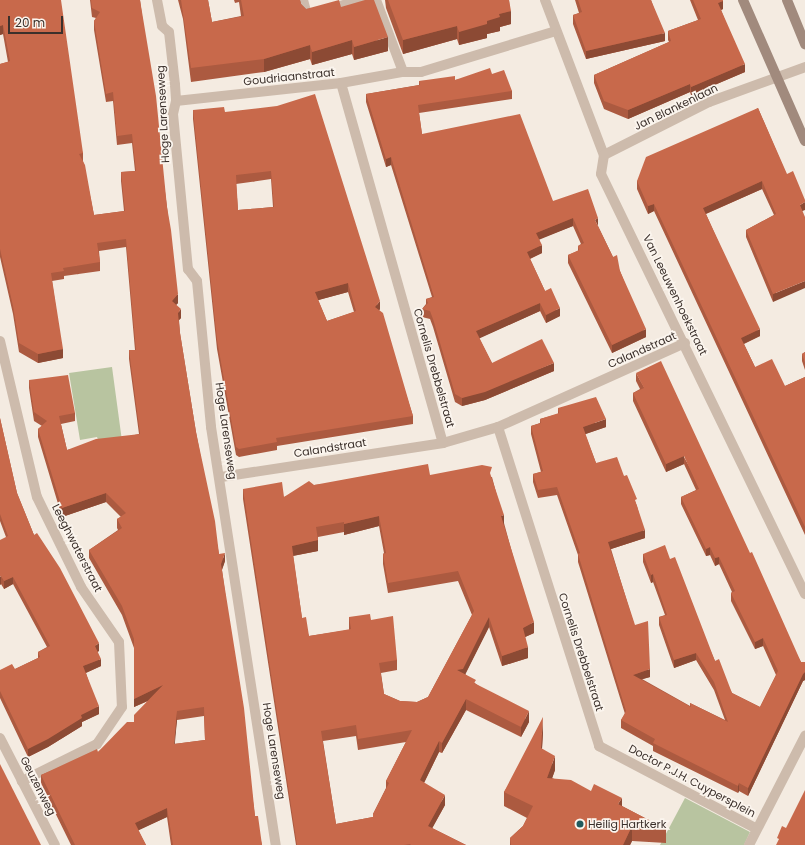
<!DOCTYPE html>
<html>
<head>
<meta charset="utf-8">
<style>
  body { margin:0 }
  #map { position:relative; width:805px; height:845px; overflow:hidden; background:#f4ebe1; font-family:Poppins,sans-serif }
  div>[style] { position:absolute }
  .green>* { inset:0; background:#b8c4a0 }
  .street>* { height:10px; margin:-5px; padding:0 5px; transform-origin:5px; border-radius:5px; background:#cdbbac }
  .secondary>* { height:10px; margin:-5px; padding:0 5px; transform-origin:5px; border-radius:5px; background:#a18a7d }
  .wall>* { inset:0; background:#ac5a40 }
  .shaded-wall>* { inset:0; background:#8c4a34 }
  .building>* { inset:0; background:#c8694b }
  .dots>* { width:11px; height:11px; translate:-50% -50%; box-sizing:border-box; border:2px solid #fbf5ee; border-radius:50% }
  span { translate:-50% -50%; white-space:nowrap; text-align:center; line-height:1.15; -webkit-text-stroke:3.5px #fbf5ee; paint-order:stroke }
  .street-label { font-size:11px; color:#3b302b }
  .poi-label { font-size:11px; color:#3b302b }
  .left { translate:0 -50%; text-align:left }
  .scale { position:absolute; left:8px; top:16px; width:55px; height:18px; box-sizing:border-box; border:2px solid #3b302b; border-top:0; padding-left:5px; font-size:12px; line-height:14px; white-space:nowrap; color:#3b302b; -webkit-text-stroke:3px #fbf5ee; paint-order:stroke }
</style>
</head>
<body>
<div id="map">
  <div class="green">
    <i style="clip-path:polygon(112px 367px,122px 441px,100px 445px,97px 437px,80px 440px,69px 373px)"></i>
    <i style="clip-path:polygon(685px 798px,750px 832px,744px 845px,660px 845px)"></i>
  </div>
  <div class="street">
    <i style="left:157px;top:0;width:26px;rotate:79deg"></i>
    <i style="left:162px;top:26px;width:9px;rotate:41deg"></i>
    <i style="left:169px;top:32px;width:53px;rotate:83.5deg"></i>
    <i style="left:175px;top:85px;width:16px;rotate:86deg"></i>
    <i style="left:176px;top:101px;width:13px;rotate:103deg"></i>
    <i style="left:173px;top:114px;width:156px;rotate:84.5deg"></i>
    <i style="left:188px;top:269px;width:15px;rotate:53deg"></i>
    <i style="left:197px;top:281px;width:147px;rotate:84.5deg"></i>
    <i style="left:211px;top:427px;width:423px;rotate:81.2deg"></i>
    <i style="left:303px;top:0;width:16px;rotate:75deg"></i>
    <i style="left:307px;top:15px;width:57px;rotate:-15.3deg"></i>
    <i style="left:376px;top:0;width:77px;rotate:69.4deg"></i>
    <i style="left:545px;top:0;width:166px;rotate:69.2deg"></i>
    <i style="left:604px;top:155px;width:19px;rotate:99deg"></i>
    <i style="left:601px;top:174px;width:467px;rotate:64.1deg"></i>
    <i style="left:341px;top:83px;width:374px;rotate:74.2deg"></i>
    <i style="left:443px;top:443px;width:57px;rotate:-16.2deg"></i>
    <i style="left:498px;top:427px;width:335px;rotate:72.4deg"></i>
    <i style="left:599px;top:746px;width:178px;rotate:27.7deg"></i>
    <i style="left:176px;top:101px;width:166px;rotate:-6.2deg"></i>
    <i style="left:341px;top:83px;width:63px;rotate:-10.1deg"></i>
    <i style="left:403px;top:72px;width:18px"></i>
    <i style="left:421px;top:72px;width:141px;rotate:-16.9deg"></i>
    <i style="left:604px;top:155px;width:118px;rotate:-26.8deg"></i>
    <i style="left:709px;top:102px;width:102px;rotate:-20deg"></i>
    <i style="left:0;top:341px;width:160px;rotate:76.7deg"></i>
    <i style="left:37px;top:497px;width:100px;rotate:63.9deg"></i>
    <i style="left:81px;top:587px;width:67px;rotate:55.4deg"></i>
    <i style="left:119px;top:642px;width:65px;rotate:87.4deg"></i>
    <i style="left:122px;top:707px;width:45px;rotate:124deg"></i>
    <i style="left:97px;top:744px;width:84px;rotate:153.7deg"></i>
    <i style="left:498px;top:427px;width:205px;rotate:-24.2deg"></i>
    <i style="left:221px;top:477px;width:225px;rotate:-8.7deg"></i>
    <i style="left:0;top:738px;width:120px;rotate:62.8deg"></i>
    <i style="left:749px;top:845px;width:123px;rotate:-62.8deg"></i>
  </div>
  <div class="secondary">
    <i style="left:743px;top:0;width:154px;rotate:66.3deg"></i>
    <i style="left:787px;top:0;width:48px;rotate:67.8deg"></i>
  </div>
  <div class="wall">
    <i style="clip-path:polygon(evenodd,0 0,83px 153px,83px 161px,94px 215px,124px 211px,121px 181px,121px 172px,135px 171px,132px 143px,117px 145px,113px 101px,106px 102px,94px 30px,94px 21px,96px 18px,92px 17px,90px 0,140px 0,167px 207px,178px 303px,176px 305px,181px 318px,179px 320px,180px 333px,196px 432px,219px 554px,225px 561px,222px 570px,255px 816px,262px 845px,171px 845px,167px 817px,138px 830px,146px 845px,71px 845px,41px 784px,41px 775px,98px 752px,134px 722px,148px 701px,134px 707px,134px 648px,122px 615px,89px 558px,89px 550px,118px 530px,117px 528px,117px 519px,121px 517px,106px 502px,62px 517px,38px 437px,38px 429px,42px 426px,34px 421px,29px 388px,29px 380px,75px 413px,75px 421px,61px 424px,67px 450px,139px 434px,129px 359px,129px 350px,135px 350px,126px 247px,99px 251px,100px 262px,100px 271px,64px 276px,64px 279px,52px 281px,63px 358px,38px 363px,19px 352px,13px 314px,0 257px,0 64px,8px 62px,3px 34px,0 35px,0 0,204px 716px,205px 740px,174px 744px,177px 720px,204px 716px)"></i>
    <i style="clip-path:polygon(178px 0,208px 0,212px 22px,241px 16px,239px 2px,235px 3px,234px 0,300px 0,301px 4px,306px 9px,341px 7px,388px 51px,354px 60px,352px 54px,312px 65px,310px 59px,264px 72px,191px 82px,183px 19px)"></i>
    <i style="clip-path:polygon(385px 0,509px 0,511px 24px,500px 27px,500px 31px,487px 34px,487px 38px,459px 45px,457px 39px,403px 54px,386px 8px)"></i>
    <i style="clip-path:polygon(575px 0,651px 0,665px 41px,586px 59px,573px 24px,573px 15px,579px 13px)"></i>
    <i style="clip-path:polygon(690px 0,723px 0,723px 9px,721px 10px,745px 72px,691px 95px,690px 92px,628px 119px,604px 109px,594px 83px,594px 75px,669px 42px,668px 40px,668px 31px,698px 20px)"></i>
    <i style="clip-path:polygon(492px 74px,512px 91px,512px 99px,419px 113px,422px 134px,553px 201px,598px 226px,613px 257px,620px 271px,646px 337px,612px 353px,568px 263px,568px 255px,578px 251px,578px 246px,581px 244px,573px 226px,539px 239px,542px 253px,530px 259px,545px 291px,560px 316px,546px 323px,540px 311px,479px 338px,492px 363px,554px 371px,485px 400px,462px 406px,455px 402px,433px 327px,430px 319px,422px 317px,422px 309px,426px 304px,426px 299px,432px 297px,391px 165px,386px 167px,366px 102px,366px 94px,419px 85px,419px 81px,455px 80px)"></i>
    <i style="clip-path:polygon(758px 108px,802px 211px,773px 302px,746px 237px,746px 230px,774px 215px,762px 189px,706px 214px,760px 336px,744px 344px,755px 367px,785px 386px,805px 377px,805px 535px,654px 211px,648px 214px,637px 189px,637px 181px)"></i>
    <i style="clip-path:polygon(evenodd,193px 110px,225px 112px,380px 309px,379px 310px,413px 416px,413px 424px,277px 446px,277px 450px,239px 457px,236px 455px,217px 349px,193px 119px,193px 110px,271px 179px,273px 207px,238px 210px,236px 184px,271px 179px,193px 110px,348px 292px,354px 312px,327px 321px,318px 300px,348px 292px)"></i>
    <i style="clip-path:polygon(805px 352px,805px 370px,802px 361px,802px 354px)"></i>
    <i style="clip-path:polygon(636px 373px,801px 662px,805px 662px,805px 680px,803px 681px,748px 796px,739px 791px,738px 793px,653px 751px,653px 746px,621px 728px,621px 720px,625px 714px,578px 562px,578px 555px,557px 495px,538px 498px,533px 482px,533px 474px,541px 472px,531px 434px,531px 426px,540px 423px,540px 419px,558px 414px,558px 408px,606px 427px,585px 434px,596px 463px,624px 476px,637px 506px,645px 538px,611px 549px,650px 677px,642px 679px,690px 706px,690px 703px,725px 720px,714px 690px,696px 660px,674px 668px,659px 625px,659px 617px,665px 615px,653px 582px,651px 583px,643px 562px,643px 554px,670px 559px,715px 661px,732px 693px,760px 707px,776px 675px,763px 646px,755px 649px,731px 601px,731px 593px,732px 592px,719px 564px,715px 566px,710px 555px,706px 556px,681px 504px,681px 497px,696px 490px,684px 464px,666px 472px,633px 401px,633px 393px,640px 389px,636px 381px)"></i>
    <i style="clip-path:polygon(0 418px,17px 493px,34px 535px,99px 651px,97px 652px,101px 666px,86px 673px,99px 714px,82px 722px,82px 726px,48px 747px,28px 757px,0 698px,0 670px,15px 669px,38px 658px,38px 652px,47px 647px,13px 584px,4px 589px,1px 584px,0 585px,6px 537px,0 521px)"></i>
    <i style="clip-path:polygon(evenodd,430px 475px,492px 477px,504px 523px,534px 633px,525px 637px,528px 658px,502px 666px,489px 627px,465px 674px,476px 684px,529px 722px,521px 737px,466px 710px,442px 753px,439px 752px,424px 783px,445px 805px,432px 828px,466px 845px,296px 845px,243px 499px,243px 489px,284px 497px,314px 485px,430px 475px,379px 526px,384px 553px,383px 554px,383px 564px,388px 593px,458px 581px,472px 615px,428px 697px,417px 702px,400px 701px,384px 694px,381px 673px,397px 670px,397px 660px,371px 620px,349px 617px,349px 630px,309px 636px,302px 618px,293px 556px,318px 551px,318px 537px,344px 532px,344px 535px,379px 526px,430px 475px,356px 736px,358px 750px,406px 742px,386px 781px,386px 788px,373px 814px,373px 817px,336px 824px,323px 741px,356px 736px)"></i>
    <i style="clip-path:polygon(543px 732px,542px 749px,555px 770px,552px 778px,622px 806px,666px 829px,666px 843px,632px 841px,630px 845px,510px 845px,510px 838px,523px 826px,527px 818px,504px 806px,504px 792px)"></i>
  </div>
  <div class="shaded-wall">
    <i style="clip-path:polygon(723px 1px,723px 9px,718px 11px,718px 3px)"></i>
    <i style="clip-path:polygon(511px 11px,511px 24px,500px 27px,500px 31px,487px 34px,487px 38px,459px 45px,459px 32px,499px 14px)"></i>
    <i style="clip-path:polygon(3px 25px,3px 34px,0 35px,0 26px)"></i>
    <i style="clip-path:polygon(457px 26px,457px 39px,403px 54px,403px 40px)"></i>
    <i style="clip-path:polygon(665px 33px,665px 41px,586px 59px,586px 51px)"></i>
    <i style="clip-path:polygon(388px 37px,388px 51px,354px 60px,354px 47px)"></i>
    <i style="clip-path:polygon(352px 40px,352px 54px,312px 65px,312px 52px)"></i>
    <i style="clip-path:polygon(310px 45px,310px 59px,264px 72px,264px 59px)"></i>
    <i style="clip-path:polygon(745px 64px,745px 72px,691px 95px,691px 87px)"></i>
    <i style="clip-path:polygon(690px 84px,690px 92px,628px 119px,628px 110px)"></i>
    <i style="clip-path:polygon(391px 157px,391px 165px,386px 167px,386px 159px)"></i>
    <i style="clip-path:polygon(762px 181px,762px 189px,703px 215px,703px 208px)"></i>
    <i style="clip-path:polygon(805px 202px,805px 210px,800px 212px,800px 205px)"></i>
    <i style="clip-path:polygon(654px 204px,654px 211px,648px 214px,648px 206px)"></i>
    <i style="clip-path:polygon(573px 218px,573px 226px,536px 241px,536px 233px)"></i>
    <i style="clip-path:polygon(598px 218px,598px 226px,595px 220px)"></i>
    <i style="clip-path:polygon(542px 245px,542px 253px,527px 260px,527px 252px)"></i>
    <i style="clip-path:polygon(805px 281px,805px 288px,773px 302px,773px 294px)"></i>
    <i style="clip-path:polygon(348px 283px,348px 292px,315px 301px,315px 292px)"></i>
    <i style="clip-path:polygon(178px 294px,178px 303px,172px 309px,172px 301px)"></i>
    <i style="clip-path:polygon(380px 301px,380px 309px,375px 316px,375px 307px)"></i>
    <i style="clip-path:polygon(540px 303px,540px 311px,476px 340px,476px 331px)"></i>
    <i style="clip-path:polygon(560px 308px,560px 316px,546px 323px,546px 315px)"></i>
    <i style="clip-path:polygon(181px 309px,181px 318px,178px 321px,178px 313px)"></i>
    <i style="clip-path:polygon(646px 329px,646px 337px,612px 353px,612px 345px)"></i>
    <i style="clip-path:polygon(760px 329px,760px 336px,741px 345px,741px 338px)"></i>
    <i style="clip-path:polygon(63px 349px,63px 358px,38px 363px,38px 354px)"></i>
    <i style="clip-path:polygon(554px 363px,554px 371px,485px 400px,462px 406px,462px 398px)"></i>
    <i style="clip-path:polygon(606px 419px,606px 427px,583px 435px,583px 427px)"></i>
    <i style="clip-path:polygon(684px 456px,684px 464px,666px 472px,666px 464px)"></i>
    <i style="clip-path:polygon(106px 493px,106px 502px,62px 517px,62px 508px)"></i>
    <i style="clip-path:polygon(504px 515px,504px 526px,501px 516px)"></i>
    <i style="clip-path:polygon(379px 516px,379px 526px,344px 535px,344px 524px)"></i>
    <i style="clip-path:polygon(645px 530px,645px 538px,608px 550px,608px 542px)"></i>
    <i style="clip-path:polygon(318px 540px,318px 551px,292px 556px,292px 546px)"></i>
    <i style="clip-path:polygon(710px 547px,710px 555px,706px 556px,706px 549px)"></i>
    <i style="clip-path:polygon(225px 553px,225px 561px,221px 572px,221px 564px)"></i>
    <i style="clip-path:polygon(719px 557px,719px 564px,715px 566px,715px 558px)"></i>
    <i style="clip-path:polygon(653px 574px,653px 582px,651px 583px,651px 575px)"></i>
    <i style="clip-path:polygon(1px 576px,1px 584px,0 585px,0 577px)"></i>
    <i style="clip-path:polygon(13px 577px,13px 584px,4px 589px,4px 581px)"></i>
    <i style="clip-path:polygon(489px 617px,489px 627px,463px 679px,457px 670px)"></i>
    <i style="clip-path:polygon(534px 622px,534px 633px,523px 638px,523px 628px)"></i>
    <i style="clip-path:polygon(763px 638px,763px 646px,755px 649px,755px 642px)"></i>
    <i style="clip-path:polygon(99px 643px,99px 651px,95px 653px,95px 646px)"></i>
    <i style="clip-path:polygon(528px 647px,528px 658px,502px 666px,502px 656px)"></i>
    <i style="clip-path:polygon(696px 653px,696px 660px,674px 668px,674px 660px)"></i>
    <i style="clip-path:polygon(101px 659px,101px 666px,83px 674px,83px 666px)"></i>
    <i style="clip-path:polygon(650px 669px,650px 677px,633px 682px,633px 675px)"></i>
    <i style="clip-path:polygon(805px 672px,805px 680px,803px 681px,748px 796px,748px 788px,803px 674px)"></i>
    <i style="clip-path:polygon(163px 685px,163px 694px,134px 707px,134px 699px)"></i>
    <i style="clip-path:polygon(466px 699px,466px 710px,442px 753px,442px 743px)"></i>
    <i style="clip-path:polygon(99px 706px,99px 714px,82px 722px,82px 726px,48px 747px,28px 757px,28px 749px,81px 715px)"></i>
    <i style="clip-path:polygon(177px 711px,177px 720px,174px 753px,174px 744px)"></i>
    <i style="clip-path:polygon(529px 711px,529px 722px,521px 737px,521px 727px)"></i>
    <i style="clip-path:polygon(543px 717px,543px 732px,541px 763px,541px 748px)"></i>
    <i style="clip-path:polygon(439px 741px,439px 752px,420px 791px,420px 780px)"></i>
    <i style="clip-path:polygon(555px 756px,555px 770px,547px 793px,547px 778px)"></i>
    <i style="clip-path:polygon(739px 783px,739px 791px,738px 793px,738px 786px)"></i>
    <i style="clip-path:polygon(445px 795px,445px 805px,428px 836px,428px 826px)"></i>
    <i style="clip-path:polygon(622px 798px,622px 812px,618px 804px)"></i>
    <i style="clip-path:polygon(167px 808px,167px 817px,135px 832px,135px 823px)"></i>
    <i style="clip-path:polygon(632px 826px,632px 841px,630px 845px,623px 845px)"></i>
  </div>
  <div class="building">
    <i style="clip-path:polygon(evenodd,0 0,61px 0,83px 153px,79px 154px,85px 165px,94px 215px,125px 211px,121px 172px,136px 171px,132px 134px,117px 136px,113px 92px,106px 94px,94px 21px,100px 12px,92px 8px,91px 0,140px 0,156px 96px,167px 207px,171px 230px,178px 294px,172px 301px,181px 309px,178px 313px,180px 333px,196px 432px,215px 521px,219px 554px,225px 553px,221px 564px,244px 708px,255px 816px,258px 816px,262px 845px,173px 845px,167px 808px,135px 823px,146px 845px,75px 845px,41px 775px,97px 749px,98px 752px,127px 722px,134px 722px,134px 715px,163px 685px,134px 699px,134px 639px,122px 606px,89px 550px,122px 528px,117px 519px,126px 513px,106px 493px,62px 508px,38px 429px,47px 421px,34px 412px,29px 380px,68px 375px,75px 413px,59px 416px,67px 450px,96px 439px,140px 434px,129px 350px,136px 350px,126px 239px,97px 243px,100px 262px,63px 268px,64px 271px,51px 273px,63px 349px,38px 354px,19px 343px,13px 306px,0 249px,0 64px,10px 61px,3px 25px,0 26px,0 0,204px 707px,205px 740px,174px 744px,177px 711px,204px 707px)"></i>
    <i style="clip-path:polygon(181px 0,208px 0,212px 22px,244px 16px,241px 0,300px 0,301px 4px,306px 9px,339px 0,341px 7px,365px 0,374px 0,388px 37px,354px 47px,352px 40px,312px 52px,310px 45px,264px 59px,191px 68px)"></i>
    <i style="clip-path:polygon(388px 0,509px 0,511px 11px,499px 14px,500px 17px,487px 21px,487px 24px,459px 32px,457px 26px,403px 40px)"></i>
    <i style="clip-path:polygon(578px 0,651px 0,665px 33px,586px 51px,573px 15px,582px 12px)"></i>
    <i style="clip-path:polygon(693px 0,723px 0,723px 1px,718px 3px,745px 64px,691px 87px,690px 84px,628px 110px,604px 101px,594px 75px,671px 41px,668px 31px,701px 19px)"></i>
    <i style="clip-path:polygon(490px 68px,492px 74px,504px 70px,512px 91px,418px 105px,422px 134px,520px 114px,553px 201px,588px 189px,598px 218px,595px 220px,613px 257px,617px 255px,620px 271px,646px 329px,612px 345px,568px 255px,579px 250px,578px 246px,584px 243px,573px 218px,536px 233px,542px 245px,527px 252px,545px 291px,551px 288px,560px 308px,546px 315px,540px 303px,476px 331px,492px 363px,542px 339px,554px 363px,485px 392px,462px 398px,455px 394px,433px 319px,430px 311px,422px 309px,428px 303px,426px 299px,434px 297px,391px 157px,386px 159px,366px 94px,420px 85px,419px 81px,455px 76px,455px 80px)"></i>
    <i style="clip-path:polygon(evenodd,315px 94px,380px 301px,375px 307px,383px 313px,413px 416px,276px 438px,277px 442px,239px 449px,236px 447px,217px 340px,193px 110px,224px 107px,225px 112px,277px 106px,315px 94px,271px 171px,274px 207px,238px 210px,236px 175px,271px 171px,315px 94px,348px 283px,356px 311px,327px 321px,315px 292px,348px 283px)"></i>
    <i style="clip-path:polygon(758px 108px,787px 174px,793px 171px,805px 200px,805px 202px,800px 205px,805px 217px,805px 281px,773px 294px,746px 230px,776px 214px,762px 181px,703px 208px,760px 329px,741px 338px,755px 367px,772px 359px,785px 386px,805px 377px,805px 527px,654px 204px,648px 206px,637px 181px,646px 157px)"></i>
    <i style="clip-path:polygon(805px 352px,805px 363px,802px 354px)"></i>
    <i style="clip-path:polygon(661px 361px,750px 553px,752px 552px,801px 662px,805px 662px,805px 672px,803px 674px,748px 788px,739px 783px,738px 786px,653px 743px,655px 739px,621px 720px,626px 711px,578px 554px,580px 553px,557px 487px,538px 490px,533px 474px,543px 471px,531px 426px,541px 423px,540px 419px,559px 413px,558px 408px,596px 397px,606px 419px,583px 427px,596px 463px,617px 457px,624px 476px,627px 475px,637px 499px,635px 500px,645px 530px,608px 542px,635px 625px,648px 621px,650px 669px,633px 675px,691px 707px,690px 703px,728px 722px,714px 682px,696px 653px,674px 660px,659px 617px,667px 615px,653px 574px,651px 575px,643px 554px,665px 545px,670px 559px,675px 557px,715px 661px,719px 659px,732px 693px,760px 707px,778px 671px,763px 638px,755px 642px,731px 593px,735px 591px,719px 557px,715px 558px,710px 547px,706px 549px,681px 497px,699px 489px,684px 456px,666px 464px,633px 393px,644px 388px,636px 373px)"></i>
    <i style="clip-path:polygon(0 418px,17px 493px,34px 535px,37px 533px,60px 568px,99px 643px,95px 646px,101px 659px,83px 666px,99px 706px,81px 715px,82px 718px,48px 739px,28px 749px,0 691px,0 670px,12px 664px,15px 669px,40px 657px,38px 652px,50px 646px,13px 577px,4px 581px,1px 576px,0 577px,0 540px,8px 536px,0 514px)"></i>
    <i style="clip-path:polygon(evenodd,428px 464px,430px 475px,482px 465px,492px 467px,490px 473px,504px 515px,501px 516px,534px 622px,523px 628px,528px 647px,502px 656px,489px 617px,463px 669px,457px 670px,476px 680px,474px 683px,529px 711px,521px 727px,466px 699px,442px 743px,439px 741px,420px 780px,445px 795px,428px 826px,466px 845px,411px 845px,410px 844px,404px 845px,297px 845px,243px 489px,282px 482px,284px 497px,309px 481px,314px 485px,428px 464px,379px 516px,386px 553px,383px 554px,388px 583px,458px 571px,474px 611px,428px 697px,417px 702px,400px 701px,384px 694px,379px 663px,397px 660px,393px 616px,371px 620px,370px 614px,349px 617px,351px 629px,309px 636px,306px 617px,302px 618px,292px 546px,318px 540px,316px 527px,344px 522px,344px 524px,379px 516px,428px 464px,356px 725px,358px 739px,412px 730px,386px 781px,389px 783px,373px 814px,373px 817px,336px 824px,321px 731px,356px 725px)"></i>
    <i style="clip-path:polygon(543px 717px,541px 748px,555px 756px,547px 778px,571px 780px,591px 791px,594px 784px,622px 798px,618px 804px,666px 829px,632px 826px,623px 845px,511px 845px,510px 838px,523px 826px,533px 806px,504px 792px)"></i>
    <i style="clip-path:polygon(0 764px,41px 845px,0 845px)"></i>
    <i style="clip-path:polygon(805px 790px,805px 845px,776px 845px,779px 839px,777px 838px,782px 826px,786px 828px)"></i>
  </div>
  <div class="dots">
    <i style="left:580px;top:824px;background:#1f5a5e"></i>
  </div>
  <div class="street-label">
    <span style="left:289px;top:77px;rotate:-6deg">Goudriaanstraat</span>
    <span style="left:676px;top:107px;rotate:-26deg">Jan Blankenlaan</span>
    <span style="left:163px;top:114px;rotate:-93deg">Hoge Larenseweg</span>
    <span style="left:675px;top:295px;rotate:64deg">Van Leeuwenhoekstraat</span>
    <span style="left:642px;top:350px;rotate:-24deg">Calandstraat</span>
    <span style="left:434px;top:368px;rotate:74deg">Cornelis Drebbelstraat</span>
    <span style="left:226px;top:431px;rotate:82deg">Hoge Larenseweg</span>
    <span style="left:330px;top:448px;rotate:-9deg">Calandstraat</span>
    <span style="left:77px;top:548px;rotate:63deg">Leeghwaterstraat</span>
    <span style="left:581px;top:652px;rotate:72deg">Cornelis Drebbelstraat</span>
    <span style="left:274px;top:751px;rotate:81deg">Hoge Larenseweg</span>
    <span style="left:692px;top:781px;rotate:28deg">Doctor P.J.H. Cuypersplein</span>
    <span style="left:38px;top:786px;rotate:63deg">Geuzenweg</span>
  </div>
  <div class="poi-label">
    <span class="left" style="left:588px;top:824px">Heilig Hartkerk</span>
  </div>
  <div class="scale">20 m</div>
</div>
</body>
</html>
